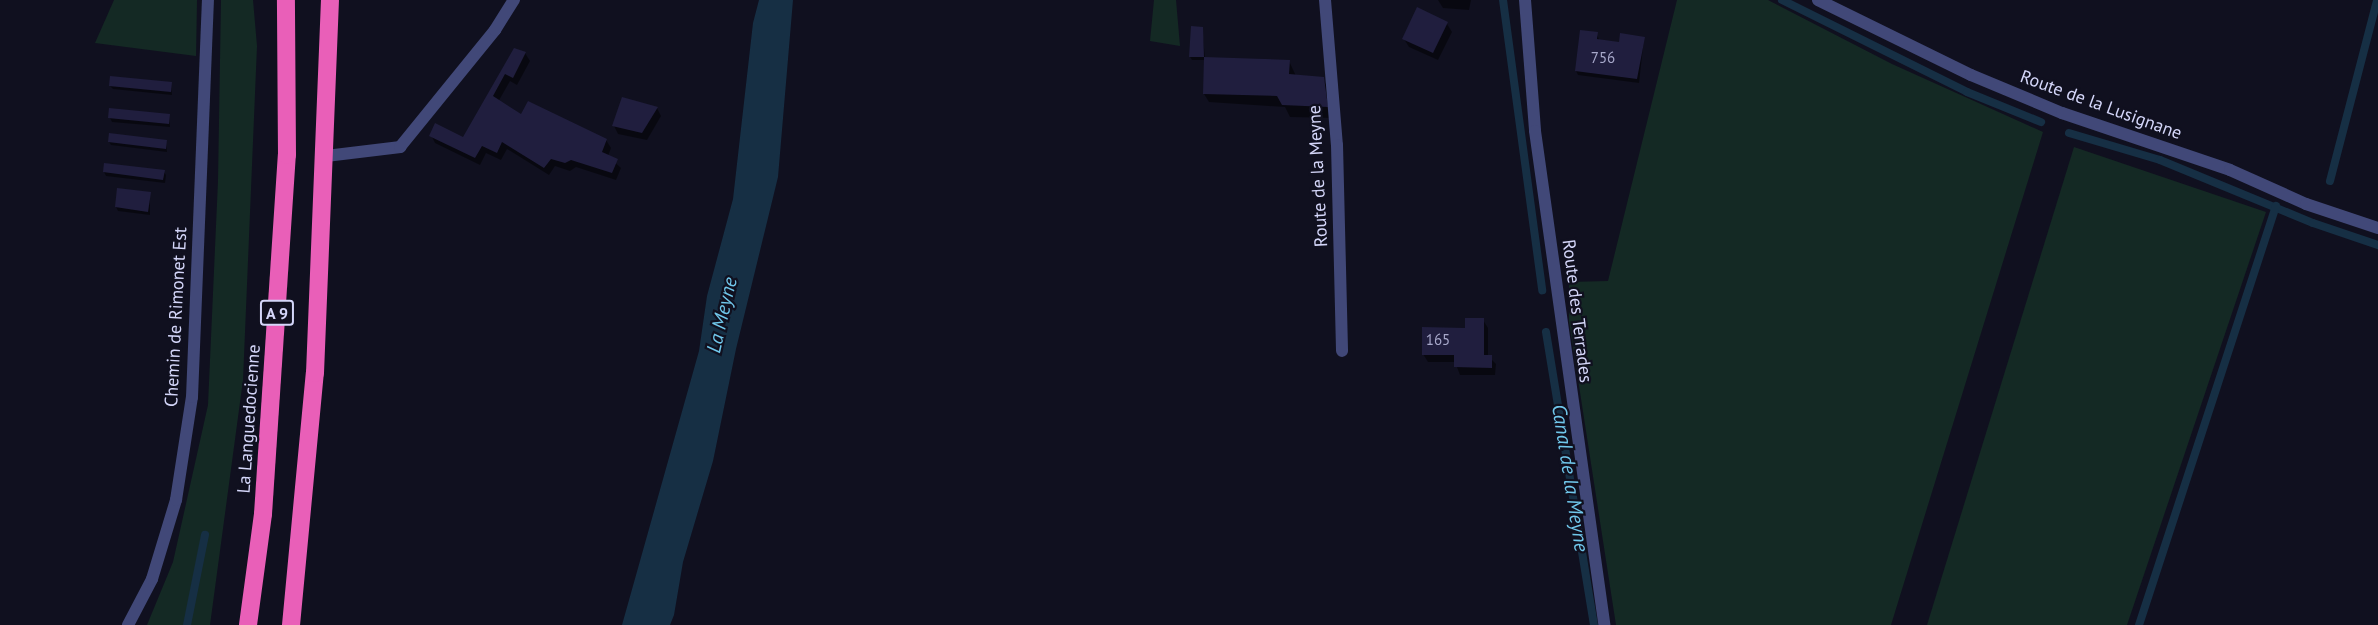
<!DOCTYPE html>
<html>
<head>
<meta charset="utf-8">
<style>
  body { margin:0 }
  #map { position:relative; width:2378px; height:625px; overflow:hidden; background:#10101f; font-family:"PT Sans",sans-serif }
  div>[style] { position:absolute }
  .green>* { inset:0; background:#142924 }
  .water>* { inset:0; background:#162f44 }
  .shadow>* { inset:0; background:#0007 }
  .stream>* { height:8px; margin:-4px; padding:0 4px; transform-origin:4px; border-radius:4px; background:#162f44 }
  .building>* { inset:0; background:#201e3e }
  .lane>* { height:12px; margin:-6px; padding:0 6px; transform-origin:6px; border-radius:6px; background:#414878 }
  .street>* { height:12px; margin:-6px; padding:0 6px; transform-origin:6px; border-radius:6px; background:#414878 }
  .highway>* { height:18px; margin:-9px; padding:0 9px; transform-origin:9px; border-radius:9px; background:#e95fb8 }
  span { translate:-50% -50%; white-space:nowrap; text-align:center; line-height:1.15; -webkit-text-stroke:4.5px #10101f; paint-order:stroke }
  .number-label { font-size:15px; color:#a7a8ca }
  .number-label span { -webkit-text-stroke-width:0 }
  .shield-label span { padding:2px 4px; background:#10101f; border:2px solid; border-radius:4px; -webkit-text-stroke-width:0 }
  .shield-label { font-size:16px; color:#d4d6f9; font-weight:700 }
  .street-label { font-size:18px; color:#d4d6f9 }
  .water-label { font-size:20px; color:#70c7eb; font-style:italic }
</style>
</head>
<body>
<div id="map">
  <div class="green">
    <i style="clip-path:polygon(114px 0,197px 0,196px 56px,95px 43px)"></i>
    <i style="clip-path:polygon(221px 0,253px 0,257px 46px,243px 380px,210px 625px,147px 625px,173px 562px,208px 405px,218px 181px)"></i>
    <i style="clip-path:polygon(1154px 0,1176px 0,1180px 46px,1150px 41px)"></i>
    <i style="clip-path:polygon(1677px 0,1768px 0,1892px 64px,2043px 132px,1891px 625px,1616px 625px,1569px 321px,1569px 282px,1608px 281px)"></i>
    <i style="clip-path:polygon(2074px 147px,2266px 212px,2127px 625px,1927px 625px)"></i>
  </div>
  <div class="water">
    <i style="clip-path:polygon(759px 0,793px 0,778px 177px,736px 349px,713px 461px,683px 562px,674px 615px,670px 625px,622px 625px,699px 351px,707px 296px,733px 199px,753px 23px)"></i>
  </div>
  <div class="shadow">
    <i style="clip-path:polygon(1438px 0,1471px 0,1469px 10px,1443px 8px)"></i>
    <i style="clip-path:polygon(1447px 24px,1452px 32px,1438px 60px,1409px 47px,1404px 39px)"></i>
    <i style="clip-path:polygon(1202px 28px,1205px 58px,1289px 61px,1296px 76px,1323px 79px,1330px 91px,1334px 118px,1290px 117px,1285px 107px,1209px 102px,1204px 94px,1205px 60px,1192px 60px,1190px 57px)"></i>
    <i style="clip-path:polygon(1597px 34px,1599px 40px,1620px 43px,1644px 38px,1639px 83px,1578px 75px,1576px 71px)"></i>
    <i style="clip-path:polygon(515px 49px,525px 53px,530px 61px,517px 85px,510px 81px,498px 102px,522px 116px,606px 140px,611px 148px,608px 156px,621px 168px,616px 180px,576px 167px,570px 171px,555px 166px,549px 175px,507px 149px,501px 160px,486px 153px,480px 165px,435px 143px,431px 135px,464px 139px)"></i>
    <i style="clip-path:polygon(171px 83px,172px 95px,113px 89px,110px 86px)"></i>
    <i style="clip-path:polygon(657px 108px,661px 116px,647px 140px,618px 134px,614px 126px)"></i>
    <i style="clip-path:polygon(169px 115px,170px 127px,112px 122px,110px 118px)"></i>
    <i style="clip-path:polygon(166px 141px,167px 152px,111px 145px,109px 142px)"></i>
    <i style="clip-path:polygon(104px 172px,164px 172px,166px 175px,165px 183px,106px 176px)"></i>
    <i style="clip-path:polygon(150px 194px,150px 215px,118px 211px,116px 207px)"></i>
    <i style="clip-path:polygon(1483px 320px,1488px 328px,1488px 356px,1496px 364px,1495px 375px,1460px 375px,1455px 362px,1428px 362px,1423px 354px)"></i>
  </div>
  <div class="stream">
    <i style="left:1503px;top:0;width:293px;rotate:82.3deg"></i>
    <i style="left:1782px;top:0;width:207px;rotate:26.4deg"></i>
    <i style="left:1967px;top:92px;width:80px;rotate:22.1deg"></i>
    <i style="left:2069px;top:133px;width:95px;rotate:16.5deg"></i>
    <i style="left:2160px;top:160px;width:165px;rotate:22.4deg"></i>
    <i style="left:2313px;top:223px;width:69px;rotate:18.7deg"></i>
    <i style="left:2330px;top:181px;width:187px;rotate:-75.4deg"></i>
    <i style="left:1546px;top:332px;width:297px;rotate:80.7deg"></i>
    <i style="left:187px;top:625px;width:92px;rotate:-78.7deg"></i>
    <i style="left:2139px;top:625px;width:441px;rotate:-71.9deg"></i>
  </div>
  <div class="building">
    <i style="clip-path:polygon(1417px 7px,1448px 22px,1433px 53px,1402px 39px)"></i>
    <i style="clip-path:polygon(1191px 26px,1203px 27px,1204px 57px,1290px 60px,1289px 74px,1324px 77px,1328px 107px,1282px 105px,1277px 96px,1203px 94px,1204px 57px,1189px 57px)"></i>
    <i style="clip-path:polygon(1580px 30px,1598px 32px,1597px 39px,1619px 42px,1620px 33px,1645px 37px,1637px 79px,1575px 71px)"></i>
    <i style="clip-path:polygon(514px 48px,526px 52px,513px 78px,505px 74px,493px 96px,521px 114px,528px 101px,607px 139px,602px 152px,618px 159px,612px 173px,571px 160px,565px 163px,551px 159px,544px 168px,502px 142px,497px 153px,482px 146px,475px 158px,429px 136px,435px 123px,463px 137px)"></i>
    <i style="clip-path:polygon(110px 76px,172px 82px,171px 92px,109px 86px)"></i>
    <i style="clip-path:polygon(622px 97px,658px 107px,642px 133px,612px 126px)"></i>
    <i style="clip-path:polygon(109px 108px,170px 114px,169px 124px,108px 118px)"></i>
    <i style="clip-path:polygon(109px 133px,167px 140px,166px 149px,108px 142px)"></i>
    <i style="clip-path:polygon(104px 163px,165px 170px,163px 180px,103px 172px)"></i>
    <i style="clip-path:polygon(117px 188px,151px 192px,148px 212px,115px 207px)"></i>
    <i style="clip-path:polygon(1465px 318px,1484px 318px,1484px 355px,1492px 355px,1492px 368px,1454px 367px,1454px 355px,1422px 355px,1422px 327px,1465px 328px)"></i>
  </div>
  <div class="lane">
    <i style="left:326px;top:156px;width:75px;rotate:-6.9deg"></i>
  </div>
  <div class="street">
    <i style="left:1325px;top:0;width:145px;rotate:85.3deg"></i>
    <i style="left:1337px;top:145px;width:206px;rotate:88.6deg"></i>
    <i style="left:1525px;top:0;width:131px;rotate:85.6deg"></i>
    <i style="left:1535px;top:131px;width:499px;rotate:82deg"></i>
    <i style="left:1818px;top:0;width:170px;rotate:26.1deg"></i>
    <i style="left:1971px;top:75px;width:99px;rotate:22.7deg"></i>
    <i style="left:2062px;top:113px;width:177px;rotate:18.7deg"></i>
    <i style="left:2230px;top:170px;width:83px;rotate:24.1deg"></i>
    <i style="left:2306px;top:204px;width:76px;rotate:18.4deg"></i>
    <i style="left:400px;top:147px;width:151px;rotate:-50.9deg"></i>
    <i style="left:495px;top:30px;width:36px;rotate:-58deg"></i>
    <i style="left:128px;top:625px;width:52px;rotate:-62.4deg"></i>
    <i style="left:152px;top:579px;width:83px;rotate:-73.1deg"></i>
    <i style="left:176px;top:500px;width:104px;rotate:-81.2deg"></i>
    <i style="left:192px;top:397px;width:397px;rotate:-87.7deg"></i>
  </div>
  <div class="highway">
    <i style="left:248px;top:625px;width:112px;rotate:-82.3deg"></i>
    <i style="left:263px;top:514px;width:360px;rotate:-86.2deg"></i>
    <i style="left:287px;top:155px;width:155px;rotate:-90.4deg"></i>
    <i style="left:291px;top:625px;width:253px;rotate:-84.6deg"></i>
    <i style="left:315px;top:373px;width:373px;rotate:-87.7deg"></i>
  </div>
  <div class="number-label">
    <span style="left:1603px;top:58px">756</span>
    <span style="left:1438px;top:340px">165</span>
  </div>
  <div class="shield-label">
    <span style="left:277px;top:313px">A 9</span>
  </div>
  <div class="street-label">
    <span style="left:2101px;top:105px;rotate:20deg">Route de la Lusignane</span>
    <span style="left:1318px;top:176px;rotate:-93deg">Route de la Meyne</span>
    <span style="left:1577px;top:311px;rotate:83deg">Route des Terrades</span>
    <span style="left:176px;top:317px;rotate:-87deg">Chemin de Rimonet Est</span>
    <span style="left:249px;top:419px;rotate:-86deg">La Languedocienne</span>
  </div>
  <div class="water-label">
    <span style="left:722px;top:315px;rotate:-77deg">La Meyne</span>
    <span style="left:1570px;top:478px;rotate:81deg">Canal de la Meyne</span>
  </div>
</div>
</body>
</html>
